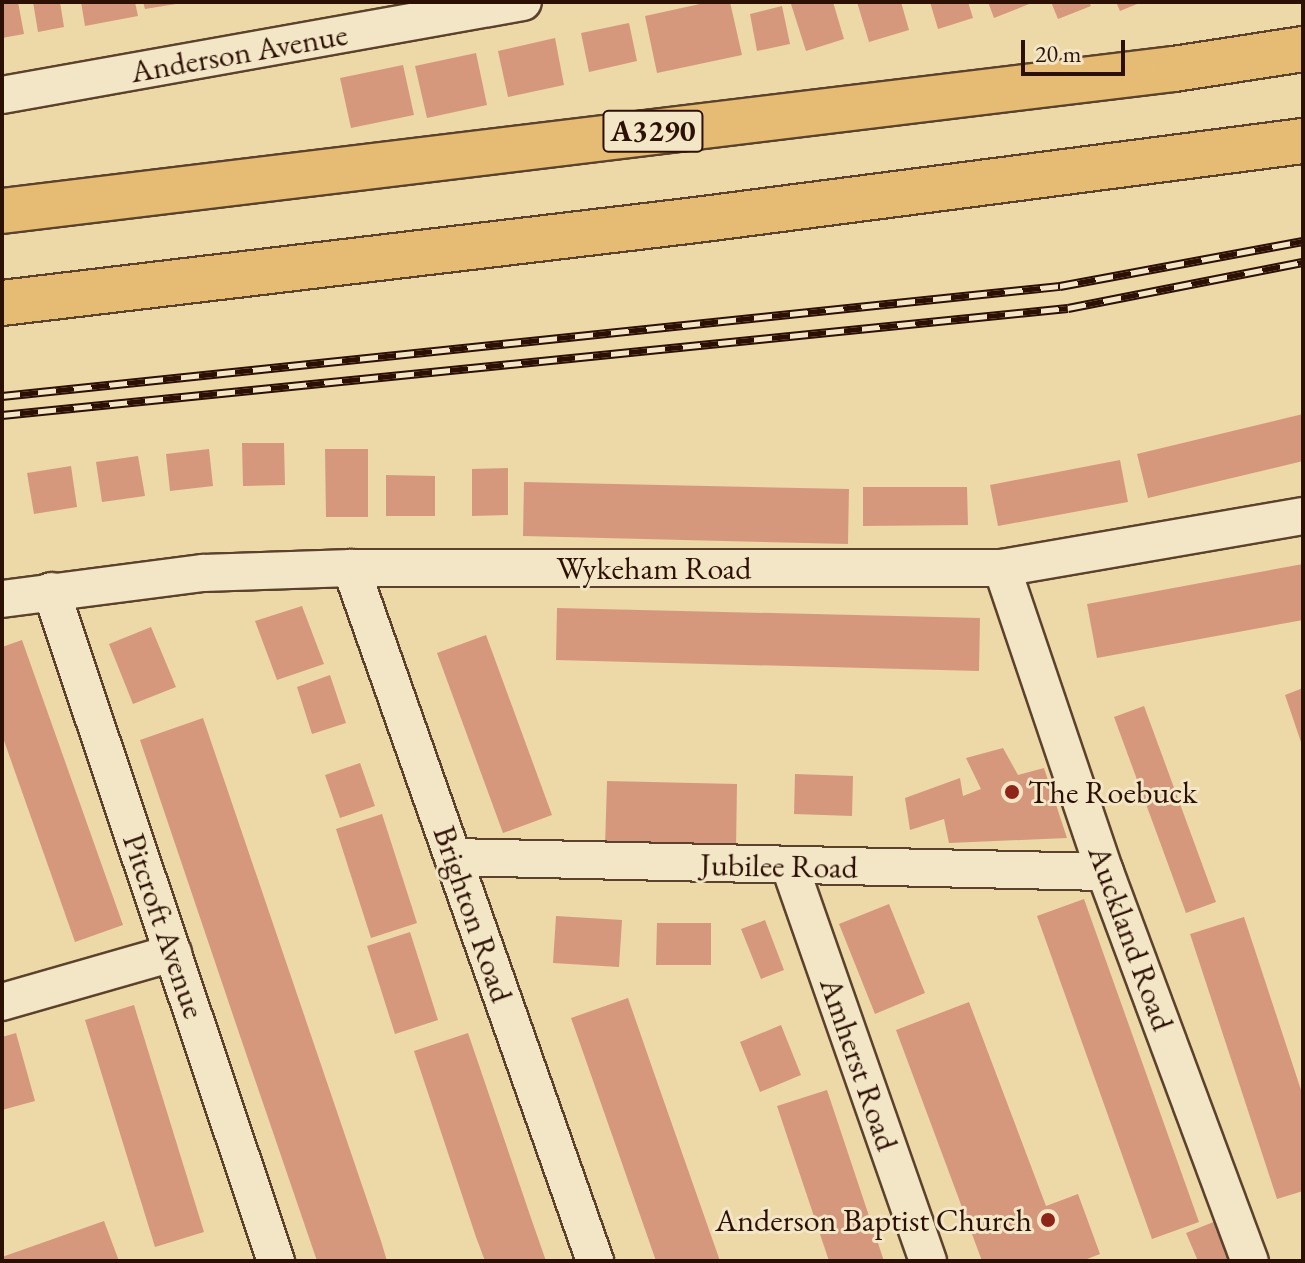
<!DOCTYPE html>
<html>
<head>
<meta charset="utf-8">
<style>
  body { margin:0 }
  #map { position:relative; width:1305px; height:1263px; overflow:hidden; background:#edd8a7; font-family:"EB Garamond",serif }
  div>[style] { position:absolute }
  .building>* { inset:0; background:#d6987d }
  .roads { filter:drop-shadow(2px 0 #5c422c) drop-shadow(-2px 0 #5c422c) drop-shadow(0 2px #5c422c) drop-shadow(0 -2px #5c422c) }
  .minor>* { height:36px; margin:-18px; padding:0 18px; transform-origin:18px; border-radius:18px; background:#f3e6c6 }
  .primary>* { height:44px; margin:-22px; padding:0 22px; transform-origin:22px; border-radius:22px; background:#e6bc74 }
  .rail>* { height:9px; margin-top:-4.5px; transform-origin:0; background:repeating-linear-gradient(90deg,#f3e6c6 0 18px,#2c1003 0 36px); box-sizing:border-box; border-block:2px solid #2c1003 }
  .dots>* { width:22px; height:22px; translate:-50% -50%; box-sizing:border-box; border:4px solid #f3e6c6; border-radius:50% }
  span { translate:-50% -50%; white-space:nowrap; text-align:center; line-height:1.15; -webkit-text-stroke:6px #f3e6c6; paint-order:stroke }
  .shield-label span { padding:2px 6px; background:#f3e6c6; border:2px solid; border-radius:6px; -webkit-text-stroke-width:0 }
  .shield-label { font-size:30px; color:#2c1003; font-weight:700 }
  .street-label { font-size:32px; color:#2c1003 }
  .poi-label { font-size:32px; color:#2c1003 }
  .left { translate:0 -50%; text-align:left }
  .right { translate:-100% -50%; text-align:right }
  .frame { position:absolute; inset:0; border:4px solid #2c1003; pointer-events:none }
  .scale { position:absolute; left:1021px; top:40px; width:104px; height:36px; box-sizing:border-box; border:4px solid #2c1003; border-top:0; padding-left:10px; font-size:24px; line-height:28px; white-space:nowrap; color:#2c1003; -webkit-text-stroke:6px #f3e6c6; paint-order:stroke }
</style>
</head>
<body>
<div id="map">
  <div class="building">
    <i style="clip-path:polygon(2px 2px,18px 2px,24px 34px,2px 38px)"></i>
    <i style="clip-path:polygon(33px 2px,60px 2px,64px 27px,38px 32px)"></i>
    <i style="clip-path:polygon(81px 2px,135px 2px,138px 16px,85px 26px)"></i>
    <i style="clip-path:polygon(143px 2px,176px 2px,176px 4px,145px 9px)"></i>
    <i style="clip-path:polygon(709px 2px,730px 2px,742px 55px,657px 73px,645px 16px)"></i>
    <i style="clip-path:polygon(833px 2px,844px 39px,806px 51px,791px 4px)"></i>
    <i style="clip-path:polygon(857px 2px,901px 2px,909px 30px,869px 42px)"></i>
    <i style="clip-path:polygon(930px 2px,968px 2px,973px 18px,938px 29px)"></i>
    <i style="clip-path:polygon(988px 2px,1034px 2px,994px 18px)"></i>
    <i style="clip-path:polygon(1051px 2px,1089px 2px,1091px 6px,1058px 19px)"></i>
    <i style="clip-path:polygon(1116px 2px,1142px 2px,1120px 11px)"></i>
    <i style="clip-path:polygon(782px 6px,790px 44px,757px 51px,750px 14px)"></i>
    <i style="clip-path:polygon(629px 23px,637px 61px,589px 72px,581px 33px)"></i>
    <i style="clip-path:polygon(555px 38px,564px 85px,508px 97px,498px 51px)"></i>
    <i style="clip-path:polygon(476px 53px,487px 105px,427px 118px,415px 66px)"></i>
    <i style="clip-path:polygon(403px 65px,414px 115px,351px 128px,340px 78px)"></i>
    <i style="clip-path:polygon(1303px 414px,1303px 461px,1148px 498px,1137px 454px)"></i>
    <i style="clip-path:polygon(242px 443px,284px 443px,285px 485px,243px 486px)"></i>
    <i style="clip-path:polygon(209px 449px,213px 486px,170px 491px,166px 454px)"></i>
    <i style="clip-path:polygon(325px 449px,368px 449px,368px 517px,326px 517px)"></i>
    <i style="clip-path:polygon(138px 456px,145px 496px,102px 502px,96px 462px)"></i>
    <i style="clip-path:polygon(1120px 460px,1128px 502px,998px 526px,990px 485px)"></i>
    <i style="clip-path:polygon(71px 466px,77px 507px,34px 514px,27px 473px)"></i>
    <i style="clip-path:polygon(508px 468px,508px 515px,472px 516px,472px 469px)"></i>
    <i style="clip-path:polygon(386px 475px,435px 476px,435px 516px,386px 516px)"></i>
    <i style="clip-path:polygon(524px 482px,849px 489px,848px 544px,523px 536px)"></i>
    <i style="clip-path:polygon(863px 487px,967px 487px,968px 525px,863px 526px)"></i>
    <i style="clip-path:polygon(1303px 564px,1303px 620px,1097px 658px,1087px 604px)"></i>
    <i style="clip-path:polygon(302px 606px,324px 664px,277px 680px,255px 621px)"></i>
    <i style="clip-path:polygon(557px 608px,980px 618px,979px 671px,556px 660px)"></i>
    <i style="clip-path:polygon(151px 627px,176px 687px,133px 704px,109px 644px)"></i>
    <i style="clip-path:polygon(486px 635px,552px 815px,503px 833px,437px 653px)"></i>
    <i style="clip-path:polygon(22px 640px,123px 925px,75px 942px,2px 735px,2px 647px)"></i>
    <i style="clip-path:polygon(330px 675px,346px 723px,312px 734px,297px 687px)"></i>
    <i style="clip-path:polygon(1303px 688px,1303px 748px,1285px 695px)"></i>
    <i style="clip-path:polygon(1144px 706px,1216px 902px,1186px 913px,1114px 717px)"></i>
    <i style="clip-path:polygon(203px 718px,381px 1241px,387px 1261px,317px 1261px,238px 1030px,140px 740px)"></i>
    <i style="clip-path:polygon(1003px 748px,1018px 775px,1044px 768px,1067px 838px,949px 843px,944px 819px,910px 830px,905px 798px,960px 778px,963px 796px,981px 789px,966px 758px)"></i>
    <i style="clip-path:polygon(360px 763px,375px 806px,340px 818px,325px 775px)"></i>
    <i style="clip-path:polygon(795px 774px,853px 776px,852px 816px,794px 814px)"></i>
    <i style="clip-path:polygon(607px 781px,737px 784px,736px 850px,605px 847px)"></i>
    <i style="clip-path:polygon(382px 814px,417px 923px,371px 938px,336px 829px)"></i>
    <i style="clip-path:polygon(1084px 899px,1199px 1222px,1152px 1239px,1037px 916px)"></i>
    <i style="clip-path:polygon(889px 904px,925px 993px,875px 1014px,839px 924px)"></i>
    <i style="clip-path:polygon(556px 916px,622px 920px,619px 967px,553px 963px)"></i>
    <i style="clip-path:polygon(1244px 917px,1303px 1096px,1303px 1191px,1277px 1199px,1190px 934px)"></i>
    <i style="clip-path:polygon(765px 920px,784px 970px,761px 979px,741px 929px)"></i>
    <i style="clip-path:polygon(657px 923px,711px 923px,711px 965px,656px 965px)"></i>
    <i style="clip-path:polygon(410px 932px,438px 1020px,395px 1034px,367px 946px)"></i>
    <i style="clip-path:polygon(628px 998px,654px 1073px,720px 1261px,656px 1261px,617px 1149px,571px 1018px)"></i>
    <i style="clip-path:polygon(969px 1002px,1046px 1206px,1078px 1194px,1100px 1254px,1082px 1261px,982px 1261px,896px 1030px)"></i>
    <i style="clip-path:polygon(134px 1005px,204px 1232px,155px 1247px,85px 1020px)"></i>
    <i style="clip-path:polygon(781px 1025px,801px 1075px,760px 1092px,740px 1042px)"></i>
    <i style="clip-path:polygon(16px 1033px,35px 1101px,2px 1110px,2px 1037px)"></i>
    <i style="clip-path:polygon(468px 1033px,531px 1218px,546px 1261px,485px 1261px,476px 1237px,414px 1051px)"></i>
    <i style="clip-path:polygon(827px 1090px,884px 1261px,829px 1261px,789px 1142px,777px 1106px)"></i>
    <i style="clip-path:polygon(104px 1221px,119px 1261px,2px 1261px,2px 1257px)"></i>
    <i style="clip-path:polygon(1216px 1221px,1233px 1261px,1198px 1261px,1186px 1233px)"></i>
  </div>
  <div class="roads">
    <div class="minor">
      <i style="left:2px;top:95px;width:529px;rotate:-10.12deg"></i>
      <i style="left:351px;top:568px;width:735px;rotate:70.6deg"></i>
      <i style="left:1002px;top:568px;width:321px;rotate:71.3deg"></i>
      <i style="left:1105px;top:872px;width:415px;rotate:69.6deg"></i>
      <i style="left:51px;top:591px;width:707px;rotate:71.44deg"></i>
      <i style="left:2px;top:599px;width:203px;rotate:-7.4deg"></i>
      <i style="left:203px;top:573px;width:148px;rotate:-1.9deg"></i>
      <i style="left:351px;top:568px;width:651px"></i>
      <i style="left:1002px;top:568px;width:305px;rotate:-9.8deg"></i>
      <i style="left:453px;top:857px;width:652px;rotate:1.32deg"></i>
      <i style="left:790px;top:867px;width:417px;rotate:70.7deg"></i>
      <i style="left:2px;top:1002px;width:178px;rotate:-16deg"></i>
    </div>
    <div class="primary">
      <i style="left:2px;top:211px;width:1181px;rotate:-6.91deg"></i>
      <i style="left:1174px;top:69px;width:131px;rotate:-8.8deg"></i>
      <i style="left:2px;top:303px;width:699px;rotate:-6.82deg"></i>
      <i style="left:696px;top:220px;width:612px;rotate:-7.42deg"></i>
    </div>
  </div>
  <div class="rail">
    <i style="left:2px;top:396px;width:1064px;rotate:-5.94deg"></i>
    <i style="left:1060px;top:286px;width:247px;rotate:-10.5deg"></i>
    <i style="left:2px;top:415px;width:1071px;rotate:-5.73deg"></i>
    <i style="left:1068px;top:308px;width:239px;rotate:-11.1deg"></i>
  </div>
  <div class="dots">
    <i style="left:1012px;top:792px;background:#8f2418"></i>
    <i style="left:1048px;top:1220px;background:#8f2418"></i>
  </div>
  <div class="shield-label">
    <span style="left:653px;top:131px">A3290</span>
  </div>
  <div class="street-label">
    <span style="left:239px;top:53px;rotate:-10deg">Anderson Avenue</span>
    <span style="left:654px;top:568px">Wykeham Road</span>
    <span style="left:779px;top:866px;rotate:1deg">Jubilee Road</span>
    <span style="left:473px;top:914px;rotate:71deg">Brighton Road</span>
    <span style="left:164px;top:926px;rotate:71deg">Pitcroft Avenue</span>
    <span style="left:1131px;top:938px;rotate:70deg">Auckland Road</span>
    <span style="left:859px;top:1064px;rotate:71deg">Amherst Road</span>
  </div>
  <div class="poi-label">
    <span class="left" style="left:1028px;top:792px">The Roebuck</span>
    <span class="right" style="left:1032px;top:1220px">Anderson Baptist Church</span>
  </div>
  <div class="frame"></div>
  <div class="scale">20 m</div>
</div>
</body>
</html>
